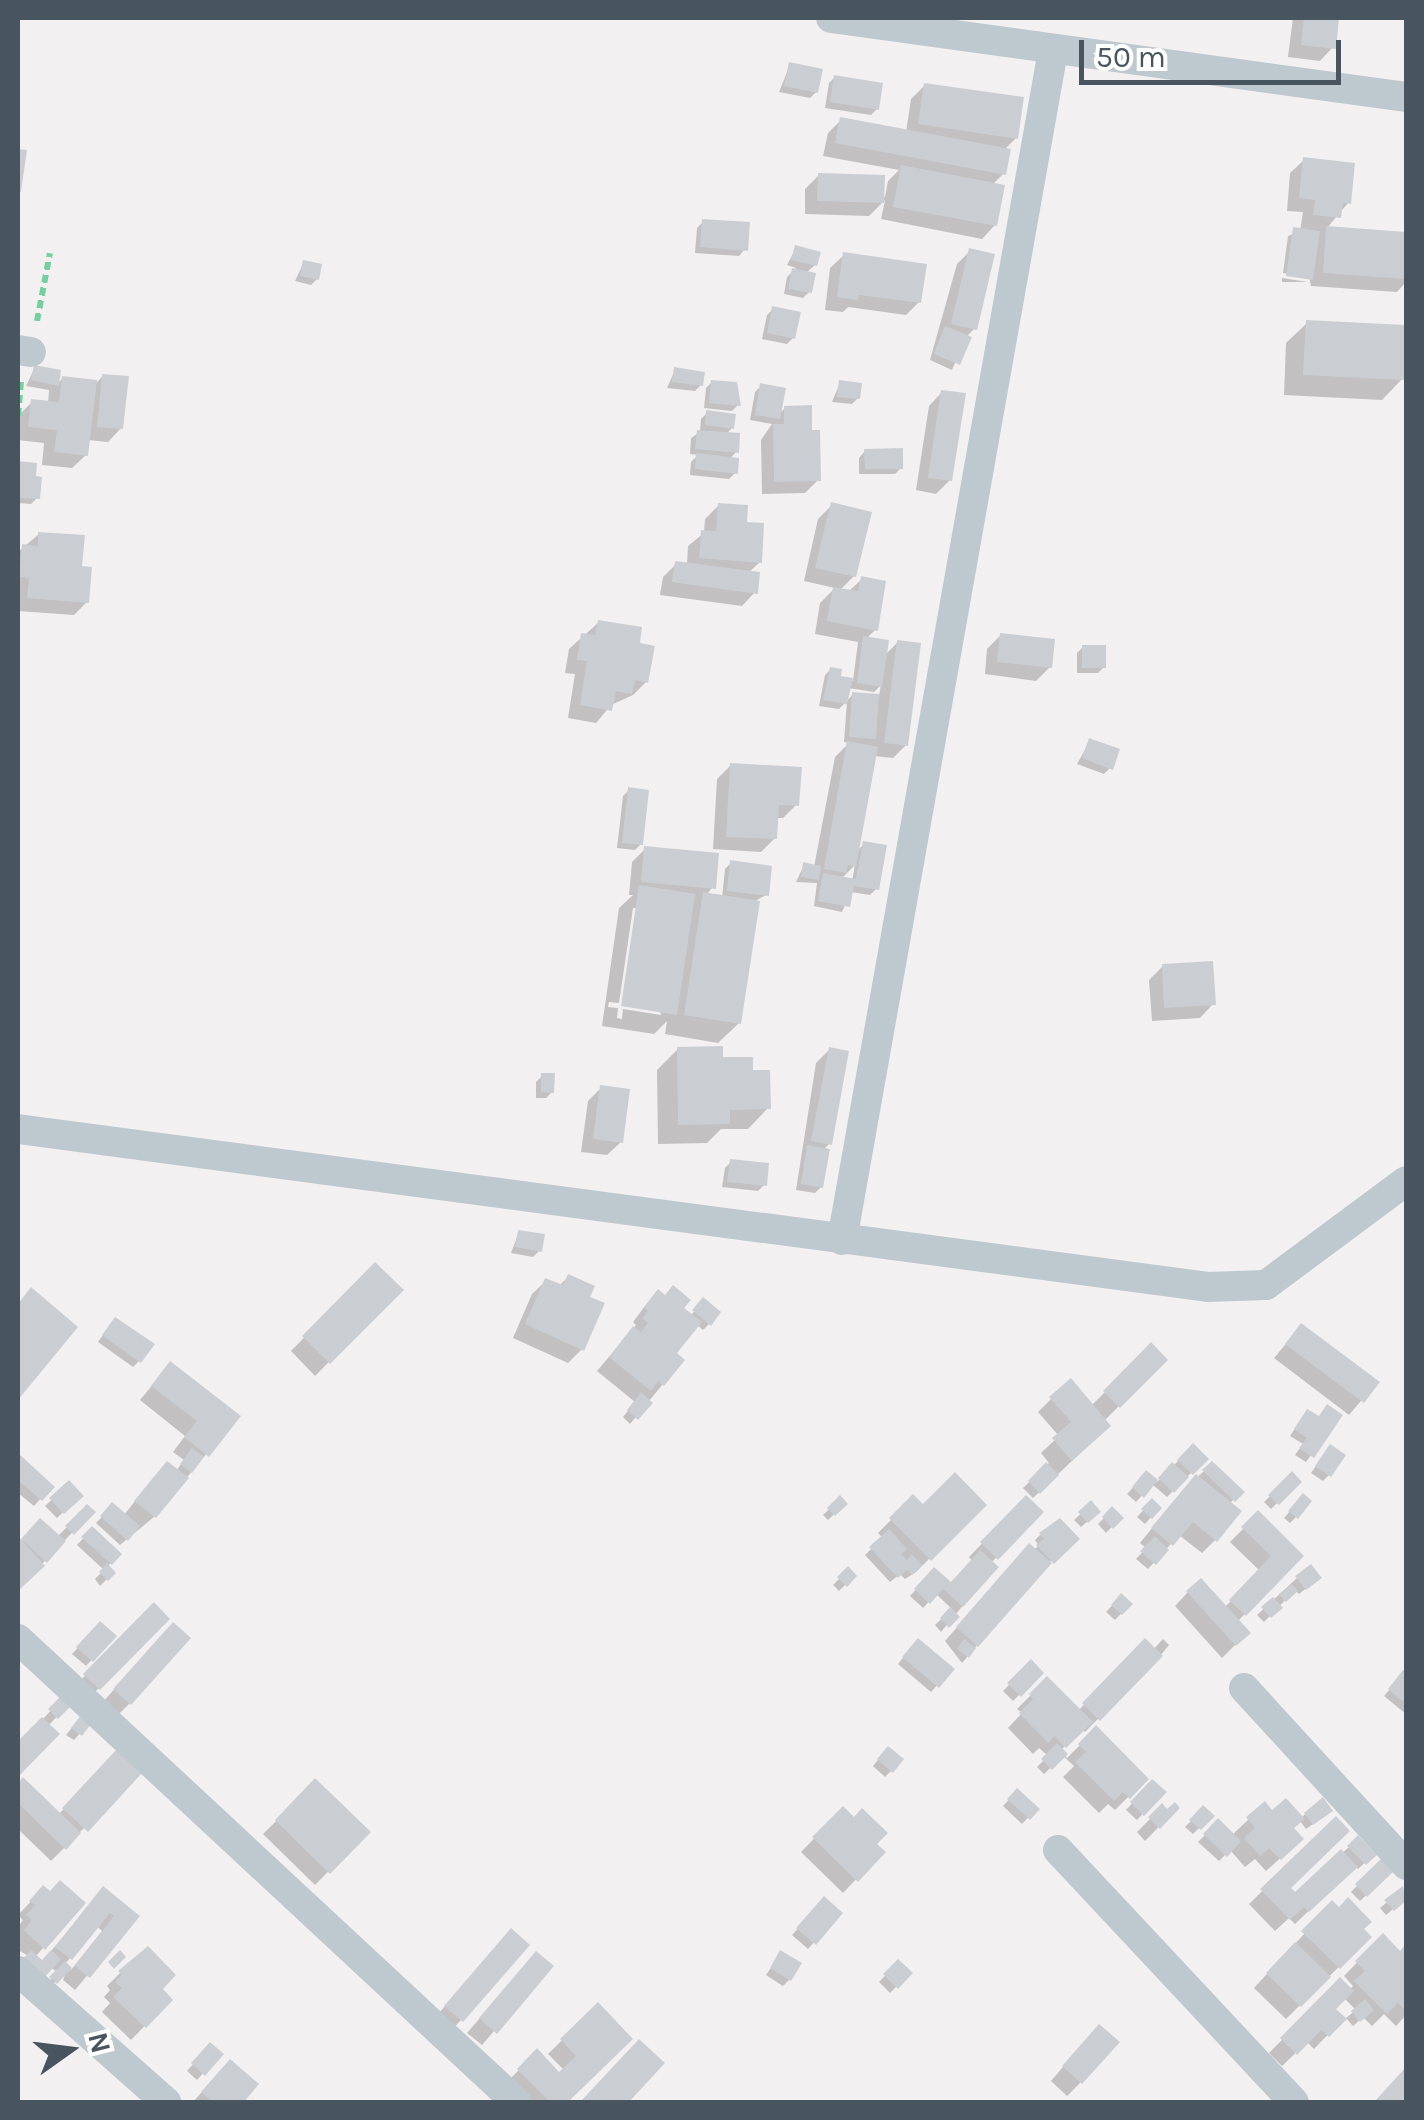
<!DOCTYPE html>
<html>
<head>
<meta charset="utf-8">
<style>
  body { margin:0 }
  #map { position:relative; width:1424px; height:2120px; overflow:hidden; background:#f3f0f1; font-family:Karla,sans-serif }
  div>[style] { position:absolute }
  .shadow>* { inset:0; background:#0003 }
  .building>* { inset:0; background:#caced3 }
  .path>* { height:6px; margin-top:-3px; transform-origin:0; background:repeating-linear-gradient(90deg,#76cf9f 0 8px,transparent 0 13px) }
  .street>* { height:30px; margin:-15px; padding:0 15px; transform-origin:15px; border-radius:15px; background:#bec8cf }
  span { translate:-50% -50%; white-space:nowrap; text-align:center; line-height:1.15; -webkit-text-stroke:8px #fff; paint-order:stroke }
  .frame { position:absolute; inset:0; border:20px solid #48555e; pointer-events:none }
  .north { position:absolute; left:20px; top:2000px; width:100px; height:100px; -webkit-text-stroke:8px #fff; paint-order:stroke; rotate:76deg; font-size:28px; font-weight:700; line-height:40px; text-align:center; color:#48555e }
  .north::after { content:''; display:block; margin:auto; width:35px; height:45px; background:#48555e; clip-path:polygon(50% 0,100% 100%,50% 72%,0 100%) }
  .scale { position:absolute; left:1079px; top:40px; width:262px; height:45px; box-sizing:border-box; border:5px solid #48555e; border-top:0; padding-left:12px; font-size:30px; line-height:35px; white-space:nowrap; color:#48555e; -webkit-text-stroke:8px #fff; paint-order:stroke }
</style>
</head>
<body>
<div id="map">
  <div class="shadow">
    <i style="clip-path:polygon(1293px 18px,1337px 18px,1333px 47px,1320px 61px,1288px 57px)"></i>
    <i style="clip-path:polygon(790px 65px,816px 92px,810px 98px,779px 92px)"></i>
    <i style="clip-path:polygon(835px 77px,877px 109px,871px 115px,825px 108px,829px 83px)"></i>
    <i style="clip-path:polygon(925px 85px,1016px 138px,1003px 151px,1003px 174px,992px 185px,995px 225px,982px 239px,881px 219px,885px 200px,869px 216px,805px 214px,805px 189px,819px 175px,885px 197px,888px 181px,899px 170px,823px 156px,828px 133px,841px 120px,906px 132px,911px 99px)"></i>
    <i style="clip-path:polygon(1304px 160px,1348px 203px,1327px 228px,1406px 234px,1406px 282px,1397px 292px,1311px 286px,1309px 277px,1283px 273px,1288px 236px,1300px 231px,1303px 212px,1287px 211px,1290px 173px)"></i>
    <i style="clip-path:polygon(703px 222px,745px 249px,739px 256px,695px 253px,697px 228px)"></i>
    <i style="clip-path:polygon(796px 248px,815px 265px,806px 273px,809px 292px,803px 298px,784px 294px,787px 277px,796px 268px,787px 265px)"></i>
    <i style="clip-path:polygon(970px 251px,974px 329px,966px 337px,952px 370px,930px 360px,957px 264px)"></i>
    <i style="clip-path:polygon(844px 255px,919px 302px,906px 315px,848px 307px,843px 312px,825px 310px,830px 268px)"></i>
    <i style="clip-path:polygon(304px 262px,317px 279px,311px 285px,295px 281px)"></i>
    <i style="clip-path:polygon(1282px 278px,1308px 282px,1282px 282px)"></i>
    <i style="clip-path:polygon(773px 309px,793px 338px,787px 344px,762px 339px,767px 315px)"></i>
    <i style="clip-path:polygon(1307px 323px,1402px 379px,1382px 400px,1284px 395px,1286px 343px)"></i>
    <i style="clip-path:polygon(35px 367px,56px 385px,63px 378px,97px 382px,103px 376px,121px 428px,108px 442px,88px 440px,86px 455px,72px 468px,42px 465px,44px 443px,18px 440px,19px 415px,32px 402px,48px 404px,49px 390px,26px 386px)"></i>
    <i style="clip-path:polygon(675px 370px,701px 385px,695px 391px,667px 388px)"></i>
    <i style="clip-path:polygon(712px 382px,738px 405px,732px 411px,704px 408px,706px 388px)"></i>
    <i style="clip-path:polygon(840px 383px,858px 398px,852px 404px,832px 402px)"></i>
    <i style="clip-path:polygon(761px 386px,778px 415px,785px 408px,810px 432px,818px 480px,805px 493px,762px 494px,761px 440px,772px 424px,750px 420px,755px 392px)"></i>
    <i style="clip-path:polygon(942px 392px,950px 480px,936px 494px,916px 490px,929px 406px)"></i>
    <i style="clip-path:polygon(708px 412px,732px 428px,725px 435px,736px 452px,729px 460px,735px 473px,729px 479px,690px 475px,691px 462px,698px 455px,690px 454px,691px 438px,700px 432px,701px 419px)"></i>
    <i style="clip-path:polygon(865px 451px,901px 468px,895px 474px,859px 474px,859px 458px)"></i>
    <i style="clip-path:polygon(19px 464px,37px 498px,31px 504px,18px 503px)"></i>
    <i style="clip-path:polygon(719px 505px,745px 524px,760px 562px,748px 573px,755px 592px,742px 606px,660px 595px,663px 577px,676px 564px,687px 565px,688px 546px,704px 533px,705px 519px)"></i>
    <i style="clip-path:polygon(evenodd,832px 505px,854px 576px,839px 591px,848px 592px,862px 579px,876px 629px,866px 639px,884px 656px,898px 642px,906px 745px,893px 758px,874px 756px,857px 851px,864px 844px,876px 889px,870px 895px,851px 892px,842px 912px,814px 906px,817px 883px,796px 882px,804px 865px,814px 867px,835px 757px,849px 743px,844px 742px,847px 701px,839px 709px,819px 706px,825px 675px,831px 669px,838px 678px,853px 681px,858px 642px,815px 634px,820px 603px,835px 588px,804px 581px,818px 519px,832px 505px,881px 685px,879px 696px,853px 694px,845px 703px,848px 688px,874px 692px,881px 685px,832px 505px,855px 865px,852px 881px,841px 879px,855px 865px)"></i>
    <i style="clip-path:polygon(39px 534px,79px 568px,87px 602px,74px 615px,18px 611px,18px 552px)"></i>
    <i style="clip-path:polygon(599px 622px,637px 645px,646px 682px,633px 695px,611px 705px,596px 723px,568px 718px,575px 674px,565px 673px,569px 649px)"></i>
    <i style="clip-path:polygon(1001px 635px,1050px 667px,1036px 681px,985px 674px,987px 649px)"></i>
    <i style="clip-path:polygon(1083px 647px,1104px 667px,1098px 673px,1077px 673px,1077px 653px)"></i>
    <i style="clip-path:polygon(1090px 741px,1110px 768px,1104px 774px,1077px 764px)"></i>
    <i style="clip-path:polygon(731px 765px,797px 804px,783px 818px,776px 818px,775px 838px,761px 852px,713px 849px,717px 779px)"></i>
    <i style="clip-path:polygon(629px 790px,641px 844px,635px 850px,617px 848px,623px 796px)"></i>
    <i style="clip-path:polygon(evenodd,645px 849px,713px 887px,706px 895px,722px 898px,725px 869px,731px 863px,766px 895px,757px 900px,739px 1023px,718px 1043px,665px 1034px,667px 1021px,654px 1034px,602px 1026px,619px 908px,633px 895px,629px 895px,632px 862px,645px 849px,633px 908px,638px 908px,661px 1015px,623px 1009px,622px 1019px,617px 1018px,618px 1008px,608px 1007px,609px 1002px,619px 1003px,633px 908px)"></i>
    <i style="clip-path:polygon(1163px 966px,1213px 1004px,1200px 1018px,1152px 1021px,1149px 980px)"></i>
    <i style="clip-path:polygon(678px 1049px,721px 1059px,751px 1073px,768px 1108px,748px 1129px,721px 1129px,707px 1143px,658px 1144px,657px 1070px)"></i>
    <i style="clip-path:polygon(830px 1049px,829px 1144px,822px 1151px,821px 1187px,815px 1193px,796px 1190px,816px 1063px)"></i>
    <i style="clip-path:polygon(542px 1076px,552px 1092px,546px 1098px,536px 1098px,536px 1082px)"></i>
    <i style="clip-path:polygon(601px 1088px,621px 1142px,607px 1155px,581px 1152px,588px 1101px)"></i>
    <i style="clip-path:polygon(731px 1162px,764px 1185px,758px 1191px,722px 1187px,725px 1168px)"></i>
    <i style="clip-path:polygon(519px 1232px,539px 1251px,533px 1257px,511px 1253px)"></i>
    <i style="clip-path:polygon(375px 1265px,400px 1290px,315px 1376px,291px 1351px)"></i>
    <i style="clip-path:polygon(568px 1277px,582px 1349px,568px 1363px,513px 1338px,532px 1294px,546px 1281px,559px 1286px)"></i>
    <i style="clip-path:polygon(704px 1301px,709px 1324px,703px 1330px,697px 1325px,673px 1354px,663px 1384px,630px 1424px,623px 1417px,635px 1402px,597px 1371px,636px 1325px,633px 1322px,645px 1306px,690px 1316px)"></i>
    <i style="clip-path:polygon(109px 1326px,139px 1361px,133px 1367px,98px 1342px)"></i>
    <i style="clip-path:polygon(1301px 1326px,1377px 1382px,1349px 1415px,1274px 1358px)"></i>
    <i style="clip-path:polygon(1151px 1346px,1165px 1360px,1104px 1421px,1095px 1439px,1033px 1498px,1023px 1488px,1049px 1463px,1041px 1453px,1059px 1436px,1038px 1412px,1051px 1399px,1091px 1406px)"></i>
    <i style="clip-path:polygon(170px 1364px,237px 1417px,154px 1517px,120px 1545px,96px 1523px,113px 1505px,124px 1515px,154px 1477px,176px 1471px,184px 1460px,173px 1452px,185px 1436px,140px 1400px)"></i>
    <i style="clip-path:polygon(1339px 1415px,1306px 1462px,1295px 1455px,1303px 1444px,1290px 1436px,1302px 1418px)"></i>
    <i style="clip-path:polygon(1193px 1446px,1205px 1459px,1167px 1497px,1152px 1484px,1136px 1502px,1127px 1494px,1146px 1473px,1157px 1482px)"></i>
    <i style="clip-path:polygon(1325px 1453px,1329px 1475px,1323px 1481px,1311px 1473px)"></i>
    <i style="clip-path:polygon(18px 1457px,51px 1487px,34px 1506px,18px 1493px)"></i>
    <i style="clip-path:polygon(1212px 1464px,1241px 1492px,1229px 1504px,1215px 1540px,1202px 1553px,1179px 1535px,1148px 1569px,1136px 1559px,1146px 1548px,1140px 1543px,1183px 1490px)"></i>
    <i style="clip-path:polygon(1292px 1475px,1299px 1482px,1271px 1509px,1264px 1502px)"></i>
    <i style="clip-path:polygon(69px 1484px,80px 1496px,57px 1518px,45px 1506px)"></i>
    <i style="clip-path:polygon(913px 1498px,922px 1507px,983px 1505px,916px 1572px,905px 1579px,900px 1574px,890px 1582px,865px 1555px,883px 1538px,878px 1533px)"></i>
    <i style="clip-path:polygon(1026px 1498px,1041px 1512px,991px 1563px,995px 1567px,941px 1632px,935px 1625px,952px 1609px,936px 1594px,923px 1608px,910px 1596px,934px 1570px,951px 1585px,972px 1561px,969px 1557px)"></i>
    <i style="clip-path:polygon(840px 1499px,845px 1504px,828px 1520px,823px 1515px)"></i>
    <i style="clip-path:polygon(1152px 1501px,1159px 1508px,1145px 1524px,1137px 1517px)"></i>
    <i style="clip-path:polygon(1297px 1503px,1296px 1517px,1290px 1523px,1284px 1518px)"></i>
    <i style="clip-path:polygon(1091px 1504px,1098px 1512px,1081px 1527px,1074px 1520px)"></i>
    <i style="clip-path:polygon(87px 1507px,92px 1512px,18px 1589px,18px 1540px,20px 1543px,40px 1521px,57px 1537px)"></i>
    <i style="clip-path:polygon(1112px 1510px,1120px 1518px,1106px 1533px,1098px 1524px)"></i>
    <i style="clip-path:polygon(1258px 1514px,1301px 1556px,1237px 1622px,1247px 1633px,1222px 1658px,1175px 1606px,1188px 1592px,1224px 1608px,1260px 1571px,1230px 1542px)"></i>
    <i style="clip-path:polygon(92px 1529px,119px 1554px,107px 1567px,113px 1573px,100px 1586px,95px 1579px,104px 1570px,77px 1545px)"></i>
    <i style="clip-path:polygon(1040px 1535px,1076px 1539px,1045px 1566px,962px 1663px,945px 1641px,1016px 1560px,1039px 1546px,1035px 1540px)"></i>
    <i style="clip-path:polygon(848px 1570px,854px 1576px,839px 1591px,833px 1585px)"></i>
    <i style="clip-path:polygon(1297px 1578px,1313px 1583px,1299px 1594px,1295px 1590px,1264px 1622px,1257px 1615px)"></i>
    <i style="clip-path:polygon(1121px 1596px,1130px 1604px,1115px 1620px,1106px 1612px)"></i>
    <i style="clip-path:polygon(154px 1606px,167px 1619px,85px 1702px,72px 1689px)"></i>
    <i style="clip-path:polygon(100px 1624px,114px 1636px,86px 1666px,72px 1654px)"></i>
    <i style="clip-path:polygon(160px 1638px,130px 1703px,116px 1717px,102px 1703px)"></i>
    <i style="clip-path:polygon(1163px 1639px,1169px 1645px,1160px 1656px,1085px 1732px,1082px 1729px,1060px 1751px,1067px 1758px,1096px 1729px,1146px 1779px,1115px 1810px,1108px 1804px,1099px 1813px,1063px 1777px,1074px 1766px,1063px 1756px,1044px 1774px,1037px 1767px,1048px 1756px,1039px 1748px,1033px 1754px,1008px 1728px,1022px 1713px,1017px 1709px,1047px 1679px,1078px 1711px,1145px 1642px,1153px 1650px)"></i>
    <i style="clip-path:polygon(912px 1647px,952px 1669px,931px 1692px,898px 1664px)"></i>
    <i style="clip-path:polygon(1031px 1663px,1041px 1673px,1013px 1701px,1003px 1691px)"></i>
    <i style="clip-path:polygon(1404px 1673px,1406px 1675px,1406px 1714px,1384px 1696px)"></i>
    <i style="clip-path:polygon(60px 1701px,66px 1707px,48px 1726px,56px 1734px,18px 1773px,18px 1745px)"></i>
    <i style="clip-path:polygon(75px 1724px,88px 1724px,74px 1740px,66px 1735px)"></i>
    <i style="clip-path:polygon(882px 1755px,891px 1771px,885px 1777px,873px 1766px)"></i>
    <i style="clip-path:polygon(104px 1766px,139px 1773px,51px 1861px,18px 1829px,18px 1787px,23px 1781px,58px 1815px)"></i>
    <i style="clip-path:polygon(316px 1782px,367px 1832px,315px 1885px,263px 1834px)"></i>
    <i style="clip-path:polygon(1152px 1782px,1163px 1792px,1137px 1820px,1126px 1810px)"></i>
    <i style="clip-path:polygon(1017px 1791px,1036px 1809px,1022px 1824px,1003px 1806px)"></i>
    <i style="clip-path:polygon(1265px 1804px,1272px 1813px,1301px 1819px,1305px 1814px,1324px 1816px,1306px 1829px,1300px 1821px,1291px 1829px,1287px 1852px,1266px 1871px,1255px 1859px,1245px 1867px,1230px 1850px,1219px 1861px,1198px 1842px,1218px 1822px,1232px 1835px)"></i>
    <i style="clip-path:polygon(1162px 1807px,1167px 1812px,1177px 1808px,1145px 1841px,1137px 1832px)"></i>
    <i style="clip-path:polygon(843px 1809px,882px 1852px,843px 1893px,801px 1852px)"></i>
    <i style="clip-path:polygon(1203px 1809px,1211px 1816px,1193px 1834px,1185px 1827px)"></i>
    <i style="clip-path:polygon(1336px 1820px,1287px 1888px,1295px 1895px,1358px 1839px,1373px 1855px,1358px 1869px,1355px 1866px,1295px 1924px,1289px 1918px,1275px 1931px,1249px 1904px)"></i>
    <i style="clip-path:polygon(1382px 1861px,1391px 1871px,1360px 1901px,1351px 1892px)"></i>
    <i style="clip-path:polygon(evenodd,43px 1889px,43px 1948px,35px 1957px,41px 1963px,103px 1889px,137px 1916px,75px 1990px,63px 1980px,67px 1970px,49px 1988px,45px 1985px,58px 1972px,18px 1950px,18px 1927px,23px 1920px,18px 1915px,43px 1889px,97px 1926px,102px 1931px,71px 1970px,65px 1964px,97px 1926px)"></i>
    <i style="clip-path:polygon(1402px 1889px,1406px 1898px,1386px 1915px,1380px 1908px)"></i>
    <i style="clip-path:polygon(825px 1899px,840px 1913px,808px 1949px,792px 1935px)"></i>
    <i style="clip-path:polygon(1332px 1904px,1369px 1937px,1286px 2019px,1254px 1988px)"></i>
    <i style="clip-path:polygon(1383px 1936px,1400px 1954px,1406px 1948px,1406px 2015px,1396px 2026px,1384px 2014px,1372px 2026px,1363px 2017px,1353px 2026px,1346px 2018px,1356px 2010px,1344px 1998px,1333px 2009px,1343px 2019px,1314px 2049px,1307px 2042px,1282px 2066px,1269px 2053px,1340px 1981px,1349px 1990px,1353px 1986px,1344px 1976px)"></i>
    <i style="clip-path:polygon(498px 1945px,461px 2020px,448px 2034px,433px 2020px)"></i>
    <i style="clip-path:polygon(781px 1953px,789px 1980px,783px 1986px,766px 1975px)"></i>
    <i style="clip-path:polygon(898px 1962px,909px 1973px,890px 1993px,879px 1982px)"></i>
    <i style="clip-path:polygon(550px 1966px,482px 2045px,467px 2033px,523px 1968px)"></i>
    <i style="clip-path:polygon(120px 1973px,159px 1989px,170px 2000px,131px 2040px,102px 2012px,110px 2003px,104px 1997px,110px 1990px,107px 1986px)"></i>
    <i style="clip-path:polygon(598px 2005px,630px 2039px,565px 2102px,524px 2102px,505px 2084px,537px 2052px,559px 2076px,565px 2071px,548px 2054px)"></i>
    <i style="clip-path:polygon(1086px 2040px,1080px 2083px,1067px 2096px,1051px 2081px)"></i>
    <i style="clip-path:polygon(210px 2045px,220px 2054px,197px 2080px,187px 2071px)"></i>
    <i style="clip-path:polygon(217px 2075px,256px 2084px,241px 2102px,193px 2102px)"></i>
  </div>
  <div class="building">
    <i style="clip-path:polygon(1304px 18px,1339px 18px,1336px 49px,1301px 45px)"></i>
    <i style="clip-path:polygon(789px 62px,823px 69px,818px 93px,784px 86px)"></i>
    <i style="clip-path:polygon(834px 75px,883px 83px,879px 110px,830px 102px)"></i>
    <i style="clip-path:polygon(924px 83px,1024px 97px,1018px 139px,918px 124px)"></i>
    <i style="clip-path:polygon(840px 117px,1011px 149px,1006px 175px,835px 143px)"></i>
    <i style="clip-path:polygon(18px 149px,27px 150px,21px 192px,18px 192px)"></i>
    <i style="clip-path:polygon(1303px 157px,1355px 163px,1351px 204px,1343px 203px,1341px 218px,1313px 215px,1315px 200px,1299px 198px)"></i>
    <i style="clip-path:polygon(901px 165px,1005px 185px,997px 226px,893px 207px)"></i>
    <i style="clip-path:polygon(818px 173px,885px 175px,884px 203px,817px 201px)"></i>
    <i style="clip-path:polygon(702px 219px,750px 222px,748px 251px,700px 247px)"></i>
    <i style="clip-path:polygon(1326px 226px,1406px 232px,1406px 279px,1323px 273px)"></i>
    <i style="clip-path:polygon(1293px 227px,1320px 231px,1313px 280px,1286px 276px)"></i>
    <i style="clip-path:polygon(795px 245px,821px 252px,817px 266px,791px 260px)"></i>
    <i style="clip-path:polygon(969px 248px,995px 254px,977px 330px,951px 324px)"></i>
    <i style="clip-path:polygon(843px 252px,927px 264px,921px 303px,859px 295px,858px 300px,837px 297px)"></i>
    <i style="clip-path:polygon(303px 260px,322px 264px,319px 280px,300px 276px)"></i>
    <i style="clip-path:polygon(792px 268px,816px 273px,812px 293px,788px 289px)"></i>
    <i style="clip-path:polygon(772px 306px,801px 312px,795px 339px,767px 333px)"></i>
    <i style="clip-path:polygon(1306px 320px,1406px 325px,1405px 380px,1303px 375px)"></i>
    <i style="clip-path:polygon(945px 326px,972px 337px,960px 365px,934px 354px)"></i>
    <i style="clip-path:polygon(34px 365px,61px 370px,59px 386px,31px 380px)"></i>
    <i style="clip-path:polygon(674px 367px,705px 372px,703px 386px,672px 382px)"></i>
    <i style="clip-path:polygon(102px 374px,129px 376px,123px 429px,97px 427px)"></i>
    <i style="clip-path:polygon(62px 376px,97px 380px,88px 456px,54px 452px,57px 430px,28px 427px,31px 399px,59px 402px)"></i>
    <i style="clip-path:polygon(711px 380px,737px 382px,741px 406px,709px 403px)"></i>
    <i style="clip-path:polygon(839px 380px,862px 383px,860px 399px,837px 397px)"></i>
    <i style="clip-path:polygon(760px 383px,786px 388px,780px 419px,755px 415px)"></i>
    <i style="clip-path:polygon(941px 390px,966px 393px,952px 481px,928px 478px)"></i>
    <i style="clip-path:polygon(812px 405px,812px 430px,820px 430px,821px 481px,774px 482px,773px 424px,784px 424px,784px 406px)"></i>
    <i style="clip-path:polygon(706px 410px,736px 414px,734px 429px,705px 425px)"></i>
    <i style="clip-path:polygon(697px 430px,740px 433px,739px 453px,695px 449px)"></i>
    <i style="clip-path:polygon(903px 448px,903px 469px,865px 469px,864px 449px)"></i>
    <i style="clip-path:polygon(696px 453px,739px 458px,738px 474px,695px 469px)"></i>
    <i style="clip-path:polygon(18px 461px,37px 463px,36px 476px,42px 477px,40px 499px,18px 498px)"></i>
    <i style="clip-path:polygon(831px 502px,872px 512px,856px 577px,815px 568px)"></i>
    <i style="clip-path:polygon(718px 503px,748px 505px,747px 522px,764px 523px,762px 563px,699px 558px,701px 530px,716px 531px)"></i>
    <i style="clip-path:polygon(38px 532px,85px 535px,82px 566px,92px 567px,89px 603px,27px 598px,29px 578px,19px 577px,22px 544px,38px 546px)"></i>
    <i style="clip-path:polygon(675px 561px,760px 572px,758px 594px,672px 582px)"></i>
    <i style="clip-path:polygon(861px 576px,886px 581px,878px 631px,827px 621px,833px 587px,858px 591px)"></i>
    <i style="clip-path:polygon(598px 620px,642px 627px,640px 643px,655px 646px,648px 683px,635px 680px,632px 694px,616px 691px,612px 711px,580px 705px,587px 661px,577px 660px,581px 633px,595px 635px)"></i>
    <i style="clip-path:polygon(1000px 633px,1055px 639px,1052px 668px,997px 662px)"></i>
    <i style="clip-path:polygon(863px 636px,889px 640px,882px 687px,857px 683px)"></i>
    <i style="clip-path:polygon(897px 640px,921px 643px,908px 746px,884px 743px)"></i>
    <i style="clip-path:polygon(1082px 645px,1106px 645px,1106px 668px,1082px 668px)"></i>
    <i style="clip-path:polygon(830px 667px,842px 669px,841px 676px,853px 678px,847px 704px,823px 700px)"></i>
    <i style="clip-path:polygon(852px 692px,879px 694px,876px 739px,849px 737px)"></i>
    <i style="clip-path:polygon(1089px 738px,1120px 749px,1113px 770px,1082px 758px)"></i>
    <i style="clip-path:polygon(847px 741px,878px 747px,856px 867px,848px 865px,846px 873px,824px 869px)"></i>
    <i style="clip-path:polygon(730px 763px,802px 767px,799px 806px,779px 805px,777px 839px,726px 837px)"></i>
    <i style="clip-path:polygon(628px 787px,649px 790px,643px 845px,622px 843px)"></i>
    <i style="clip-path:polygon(863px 841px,887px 845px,879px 890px,854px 886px,850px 907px,818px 901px,823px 873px,856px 879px)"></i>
    <i style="clip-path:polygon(644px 846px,719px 853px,716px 889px,641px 882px)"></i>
    <i style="clip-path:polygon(730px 860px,772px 866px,769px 896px,727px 891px)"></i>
    <i style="clip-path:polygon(803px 862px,821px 866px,819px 880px,801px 877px)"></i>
    <i style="clip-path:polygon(639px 885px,695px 894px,677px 1015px,621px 1006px)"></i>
    <i style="clip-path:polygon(703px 892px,760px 901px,741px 1024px,684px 1015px)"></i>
    <i style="clip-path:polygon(1213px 961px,1216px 1005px,1164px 1008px,1162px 964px)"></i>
    <i style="clip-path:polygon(723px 1046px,723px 1057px,753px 1057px,753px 1070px,770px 1070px,771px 1109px,730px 1110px,730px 1124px,678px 1125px,677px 1047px)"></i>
    <i style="clip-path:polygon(829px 1047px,849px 1051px,832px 1145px,811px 1141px)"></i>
    <i style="clip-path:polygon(541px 1073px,555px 1073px,554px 1093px,541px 1092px)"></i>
    <i style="clip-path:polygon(600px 1085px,630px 1089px,623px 1143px,593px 1139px)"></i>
    <i style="clip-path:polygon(807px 1145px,830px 1149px,823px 1188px,801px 1184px)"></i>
    <i style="clip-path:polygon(730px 1159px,769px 1163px,767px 1186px,727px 1182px)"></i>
    <i style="clip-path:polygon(518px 1230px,545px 1234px,542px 1252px,515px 1247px)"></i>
    <i style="clip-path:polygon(375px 1262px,404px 1290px,330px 1364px,302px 1336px)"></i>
    <i style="clip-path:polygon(568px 1274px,595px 1286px,590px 1297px,605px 1303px,584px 1351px,525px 1324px,545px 1278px,563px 1285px)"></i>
    <i style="clip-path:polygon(673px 1285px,691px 1300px,684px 1308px,702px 1322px,677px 1353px,685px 1360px,664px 1386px,658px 1381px,651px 1391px,609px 1357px,633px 1326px,641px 1332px,648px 1323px,642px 1318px,648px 1311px,644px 1307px,658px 1289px,665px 1295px)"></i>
    <i style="clip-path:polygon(31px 1287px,78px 1327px,18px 1400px,18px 1304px)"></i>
    <i style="clip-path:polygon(703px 1297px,721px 1312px,711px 1326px,692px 1310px)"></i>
    <i style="clip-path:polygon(115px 1317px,155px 1344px,141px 1363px,102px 1335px)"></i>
    <i style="clip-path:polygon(1301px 1323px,1380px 1382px,1364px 1403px,1285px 1344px)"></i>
    <i style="clip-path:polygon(1151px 1342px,1168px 1360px,1120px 1408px,1103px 1391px)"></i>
    <i style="clip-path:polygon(170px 1361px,241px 1416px,209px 1457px,184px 1437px,197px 1421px,151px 1386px)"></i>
    <i style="clip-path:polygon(1071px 1378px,1111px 1426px,1072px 1461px,1052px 1438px,1071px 1422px,1049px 1397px)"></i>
    <i style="clip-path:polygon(641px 1392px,653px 1403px,638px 1420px,627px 1410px)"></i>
    <i style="clip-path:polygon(1327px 1404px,1343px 1415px,1314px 1458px,1299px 1448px,1307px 1438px,1294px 1429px,1307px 1409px,1319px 1416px)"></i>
    <i style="clip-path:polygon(1193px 1443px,1209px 1459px,1193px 1475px,1177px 1460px)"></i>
    <i style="clip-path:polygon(1330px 1444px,1346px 1455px,1331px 1477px,1315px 1466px)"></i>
    <i style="clip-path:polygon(192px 1448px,204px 1457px,192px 1473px,180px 1464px)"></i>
    <i style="clip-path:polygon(18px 1453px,55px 1487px,42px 1501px,18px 1480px)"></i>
    <i style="clip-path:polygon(167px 1461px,189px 1478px,156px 1518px,134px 1501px)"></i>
    <i style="clip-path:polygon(1212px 1461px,1245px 1492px,1235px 1502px,1202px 1470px)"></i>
    <i style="clip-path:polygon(1046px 1462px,1059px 1475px,1040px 1494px,1028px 1481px)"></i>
    <i style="clip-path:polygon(1172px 1462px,1189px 1477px,1174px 1493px,1158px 1478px)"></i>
    <i style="clip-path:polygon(1146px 1470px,1158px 1480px,1144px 1498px,1132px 1487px)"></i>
    <i style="clip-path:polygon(1292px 1471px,1302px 1482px,1279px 1505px,1268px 1495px)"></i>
    <i style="clip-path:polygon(955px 1472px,987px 1505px,931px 1561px,889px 1518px,913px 1494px,923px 1504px)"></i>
    <i style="clip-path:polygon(1196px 1474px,1242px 1511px,1217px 1542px,1193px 1522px,1173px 1546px,1151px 1528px)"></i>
    <i style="clip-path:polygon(69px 1480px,84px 1496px,64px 1514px,49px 1498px)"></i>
    <i style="clip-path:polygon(1303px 1493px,1312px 1501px,1298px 1519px,1288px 1511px)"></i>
    <i style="clip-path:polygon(840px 1495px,848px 1504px,835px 1516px,827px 1508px)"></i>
    <i style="clip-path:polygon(1026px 1495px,1044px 1512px,998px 1560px,980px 1542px)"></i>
    <i style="clip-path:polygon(1152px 1498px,1162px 1508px,1152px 1519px,1141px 1509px)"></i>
    <i style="clip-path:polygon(1091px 1500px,1101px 1512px,1088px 1523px,1078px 1512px)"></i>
    <i style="clip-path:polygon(112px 1502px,140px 1526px,128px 1541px,100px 1516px)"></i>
    <i style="clip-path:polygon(87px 1504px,96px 1512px,74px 1535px,65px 1526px)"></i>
    <i style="clip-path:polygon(1112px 1506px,1124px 1518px,1113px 1529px,1102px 1517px)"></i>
    <i style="clip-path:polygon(1258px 1510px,1304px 1556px,1246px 1616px,1229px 1600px,1271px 1556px,1241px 1527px)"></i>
    <i style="clip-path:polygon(40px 1518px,66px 1541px,47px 1563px,21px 1539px)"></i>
    <i style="clip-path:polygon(1060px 1518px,1080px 1539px,1054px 1564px,1036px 1545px,1044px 1539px,1039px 1533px)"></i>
    <i style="clip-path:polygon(92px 1526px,122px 1554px,112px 1565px,81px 1537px)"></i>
    <i style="clip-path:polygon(889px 1529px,907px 1549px,901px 1554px,907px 1560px,912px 1554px,922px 1565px,912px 1575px,907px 1570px,898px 1578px,869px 1547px)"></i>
    <i style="clip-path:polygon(18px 1536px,45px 1566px,18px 1591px)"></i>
    <i style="clip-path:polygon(1155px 1536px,1169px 1550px,1156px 1565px,1140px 1551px)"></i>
    <i style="clip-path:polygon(1029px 1543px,1052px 1563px,978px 1647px,956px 1627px)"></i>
    <i style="clip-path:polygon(980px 1550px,999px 1567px,963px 1607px,943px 1589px,930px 1604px,914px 1589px,934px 1567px,951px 1582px)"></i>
    <i style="clip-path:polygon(107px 1563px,116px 1573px,108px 1581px,99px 1572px)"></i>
    <i style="clip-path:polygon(1311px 1564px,1322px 1578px,1306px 1590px,1295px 1576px)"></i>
    <i style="clip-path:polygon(848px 1566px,857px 1576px,847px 1587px,837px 1577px)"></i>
    <i style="clip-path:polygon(1201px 1578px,1251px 1633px,1236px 1646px,1186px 1591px)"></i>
    <i style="clip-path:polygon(1292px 1584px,1298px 1591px,1286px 1602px,1279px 1594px)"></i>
    <i style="clip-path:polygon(1121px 1593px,1133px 1604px,1122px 1615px,1111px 1605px)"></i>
    <i style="clip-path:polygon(1273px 1597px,1283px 1608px,1271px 1618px,1261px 1607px)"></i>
    <i style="clip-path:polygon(154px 1602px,170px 1619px,100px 1690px,83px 1674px)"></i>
    <i style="clip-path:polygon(950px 1607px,960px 1617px,949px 1628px,940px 1618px)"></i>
    <i style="clip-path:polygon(100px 1621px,117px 1636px,93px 1662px,76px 1647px)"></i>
    <i style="clip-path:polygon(173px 1622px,191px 1638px,131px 1705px,113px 1689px)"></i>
    <i style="clip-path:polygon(918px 1638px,955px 1669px,939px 1688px,902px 1657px)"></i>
    <i style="clip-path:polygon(1145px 1638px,1163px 1656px,1100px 1721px,1082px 1703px)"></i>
    <i style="clip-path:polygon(964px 1639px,976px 1648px,969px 1658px,957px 1649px)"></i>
    <i style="clip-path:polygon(1031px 1659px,1044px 1673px,1021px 1697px,1007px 1683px)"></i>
    <i style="clip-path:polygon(1403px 1670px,1406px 1672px,1406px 1704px,1388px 1689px)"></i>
    <i style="clip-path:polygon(1047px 1676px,1093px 1722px,1066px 1748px,1054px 1736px,1048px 1743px,1019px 1713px,1033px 1699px,1029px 1694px)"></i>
    <i style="clip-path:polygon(60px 1697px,70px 1707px,58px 1719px,48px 1709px)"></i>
    <i style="clip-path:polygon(81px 1715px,91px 1724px,82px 1736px,71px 1728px)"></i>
    <i style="clip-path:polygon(42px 1717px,60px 1734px,18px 1777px,18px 1741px)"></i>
    <i style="clip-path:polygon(1096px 1725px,1149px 1779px,1130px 1799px,1123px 1792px,1114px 1801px,1075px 1762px,1086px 1752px,1078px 1744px)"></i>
    <i style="clip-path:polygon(1057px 1743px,1068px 1754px,1052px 1770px,1041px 1759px)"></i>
    <i style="clip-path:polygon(888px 1746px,904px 1759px,893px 1773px,877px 1759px)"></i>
    <i style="clip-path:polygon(117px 1749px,142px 1773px,88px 1832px,62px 1808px)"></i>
    <i style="clip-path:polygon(23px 1777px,81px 1833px,66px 1850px,18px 1803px,18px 1783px)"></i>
    <i style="clip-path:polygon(315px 1778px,371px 1832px,330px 1874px,275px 1820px)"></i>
    <i style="clip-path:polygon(1152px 1779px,1167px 1792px,1144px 1816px,1130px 1802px)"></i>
    <i style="clip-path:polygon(1017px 1788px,1040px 1809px,1030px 1820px,1007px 1799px)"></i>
    <i style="clip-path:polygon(1323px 1797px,1333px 1811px,1313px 1825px,1304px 1813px)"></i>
    <i style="clip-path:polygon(1286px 1798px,1305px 1819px,1294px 1828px,1304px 1839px,1281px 1860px,1269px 1848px,1260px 1856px,1244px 1838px,1255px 1828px,1246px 1817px,1265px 1801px,1272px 1810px)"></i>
    <i style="clip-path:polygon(1175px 1802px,1180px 1808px,1160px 1829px,1148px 1817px,1162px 1803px,1167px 1809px)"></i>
    <i style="clip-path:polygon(1203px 1805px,1215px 1816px,1201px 1830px,1189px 1820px)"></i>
    <i style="clip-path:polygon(843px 1806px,854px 1817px,862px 1808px,888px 1833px,877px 1844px,886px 1852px,858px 1882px,812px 1837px)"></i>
    <i style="clip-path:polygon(1336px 1816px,1350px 1831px,1291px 1888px,1295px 1892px,1341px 1849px,1358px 1867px,1309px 1912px,1304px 1907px,1290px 1920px,1260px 1889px)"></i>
    <i style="clip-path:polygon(1218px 1818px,1241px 1841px,1227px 1857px,1203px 1834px)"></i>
    <i style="clip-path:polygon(1358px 1835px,1377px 1855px,1366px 1865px,1347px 1846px)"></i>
    <i style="clip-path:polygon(1382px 1858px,1394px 1871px,1367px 1897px,1355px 1884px)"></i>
    <i style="clip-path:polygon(60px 1880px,86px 1903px,45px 1950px,24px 1930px,32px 1920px,26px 1915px,35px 1905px,29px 1901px,43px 1885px,50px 1891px)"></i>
    <i style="clip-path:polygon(103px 1886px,140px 1916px,90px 1978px,75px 1966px,114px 1916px,110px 1913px,72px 1960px,55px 1947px)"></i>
    <i style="clip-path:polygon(1403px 1886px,1406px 1901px,1394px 1911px,1384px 1900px)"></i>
    <i style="clip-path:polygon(824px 1896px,843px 1913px,816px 1945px,796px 1928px)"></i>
    <i style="clip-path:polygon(1348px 1897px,1372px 1922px,1364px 1929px,1372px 1937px,1340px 1969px,1301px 1931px,1332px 1900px,1339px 1907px)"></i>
    <i style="clip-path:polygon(511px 1928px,530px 1945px,463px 2022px,444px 2006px)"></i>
    <i style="clip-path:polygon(1383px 1933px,1400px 1951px,1406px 1944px,1406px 2011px,1398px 2003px,1387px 2014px,1354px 1981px,1365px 1971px,1355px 1961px)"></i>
    <i style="clip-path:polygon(1295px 1942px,1331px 1977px,1301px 2007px,1266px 1973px)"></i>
    <i style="clip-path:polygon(148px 1946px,176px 1975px,163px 1989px,173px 2000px,146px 2028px,113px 1997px,122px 1988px,115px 1982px,122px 1975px,118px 1971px)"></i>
    <i style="clip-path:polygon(31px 1950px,42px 1960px,51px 1950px,61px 1959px,43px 1979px,23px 1959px)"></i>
    <i style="clip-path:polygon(120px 1950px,126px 1957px,114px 1969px,108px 1962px)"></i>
    <i style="clip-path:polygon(780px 1950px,802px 1963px,791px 1981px,770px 1968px)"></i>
    <i style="clip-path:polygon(536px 1951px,554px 1966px,497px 2034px,479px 2018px)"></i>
    <i style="clip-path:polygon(898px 1959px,913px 1973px,898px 1989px,883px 1974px)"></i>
    <i style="clip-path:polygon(65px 1961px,72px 1968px,57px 1984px,49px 1977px)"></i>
    <i style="clip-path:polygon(1340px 1977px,1354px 1991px,1336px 2009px,1347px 2019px,1329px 2037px,1321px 2030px,1297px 2055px,1280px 2038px)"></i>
    <i style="clip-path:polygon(1365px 1999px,1374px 2010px,1360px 2022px,1351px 2011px)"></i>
    <i style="clip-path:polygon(598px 2002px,633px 2039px,568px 2102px,550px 2102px,517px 2069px,537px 2048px,559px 2072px,576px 2056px,560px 2039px)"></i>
    <i style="clip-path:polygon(1099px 2024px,1120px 2042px,1082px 2084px,1062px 2066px)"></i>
    <i style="clip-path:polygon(639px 2039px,665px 2063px,629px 2102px,580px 2102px)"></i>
    <i style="clip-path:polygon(210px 2042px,224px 2054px,205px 2076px,191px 2063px)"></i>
    <i style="clip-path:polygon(230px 2059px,259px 2084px,244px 2102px,213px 2102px,201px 2092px)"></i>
    <i style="clip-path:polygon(1406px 2067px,1406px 2102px,1374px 2102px)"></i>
  </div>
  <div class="path">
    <i style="left:37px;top:321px;width:69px;rotate:-79.2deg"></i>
    <i style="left:18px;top:416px;width:35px;rotate:-85deg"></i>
  </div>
  <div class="street">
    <i style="left:831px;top:18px;width:580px;rotate:7.82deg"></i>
    <i style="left:18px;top:350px;width:13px;rotate:9deg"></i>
    <i style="left:18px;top:1129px;width:1200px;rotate:7.56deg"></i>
    <i style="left:1208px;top:1287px;width:58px;rotate:-2deg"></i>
    <i style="left:1266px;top:1285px;width:174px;rotate:-36.6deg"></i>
    <i style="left:842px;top:1240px;width:1208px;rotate:-79.94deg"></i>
    <i style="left:18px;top:1639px;width:680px;rotate:42.91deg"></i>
    <i style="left:1244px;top:1688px;width:240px;rotate:47.5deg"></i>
    <i style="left:1058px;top:1850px;width:345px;rotate:46.9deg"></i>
    <i style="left:18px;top:1971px;width:198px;rotate:41.5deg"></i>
  </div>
  <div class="frame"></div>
  <div class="north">N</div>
  <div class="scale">50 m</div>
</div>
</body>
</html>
